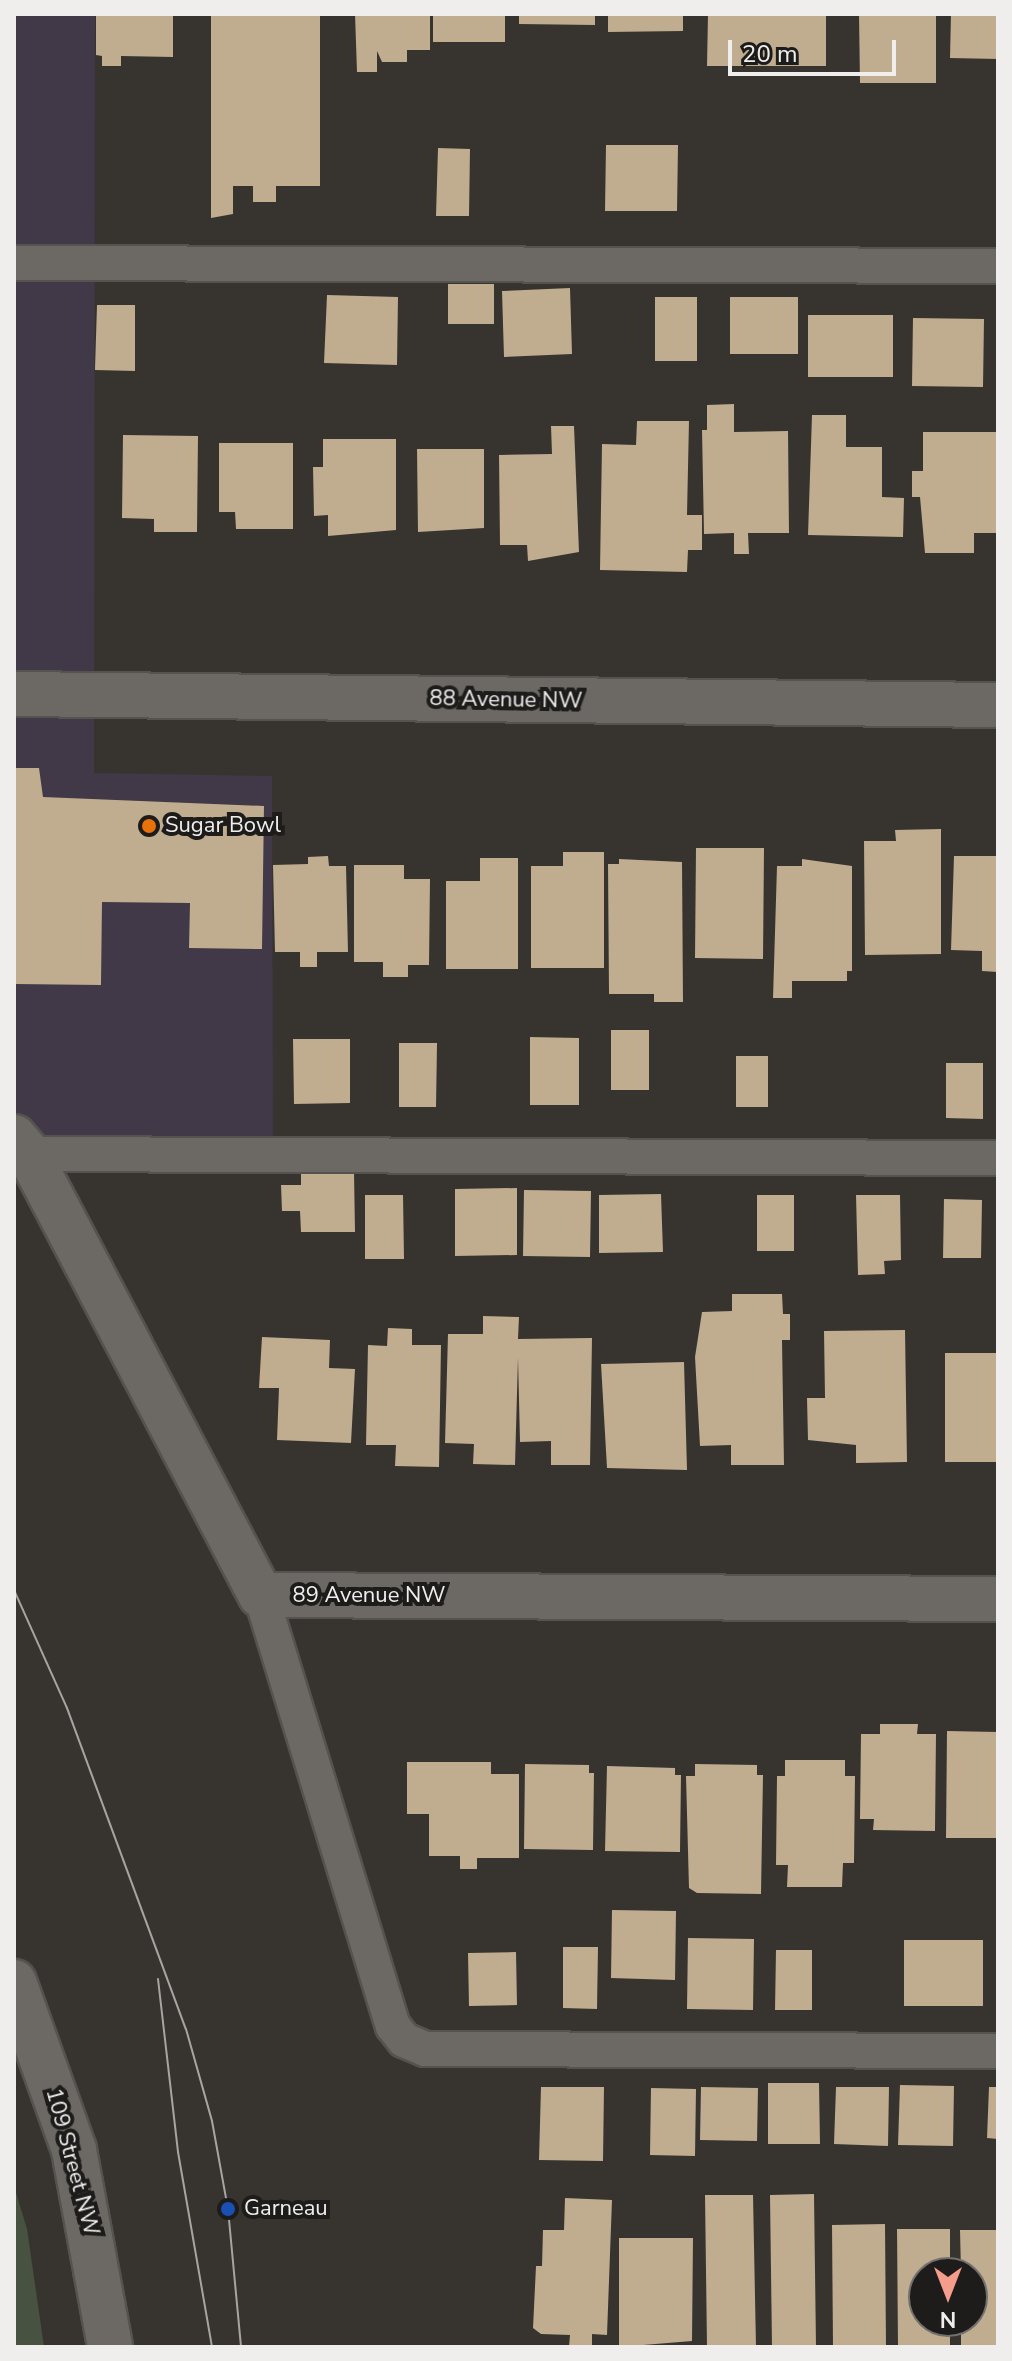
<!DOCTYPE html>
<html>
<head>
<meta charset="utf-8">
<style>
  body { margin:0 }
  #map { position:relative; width:1012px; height:2361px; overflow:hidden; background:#373430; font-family:"Nunito Sans",sans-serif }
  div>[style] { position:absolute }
  .commercial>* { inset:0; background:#413848 }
  .green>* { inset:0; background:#475240 }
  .building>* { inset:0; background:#c0ac8e }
  .roads { filter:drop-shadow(2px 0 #55534f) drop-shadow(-2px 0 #55534f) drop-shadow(0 2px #55534f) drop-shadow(0 -2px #55534f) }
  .lane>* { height:34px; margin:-17px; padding:0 17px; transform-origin:17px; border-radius:17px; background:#6c6964 }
  .street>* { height:44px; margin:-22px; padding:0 22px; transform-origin:22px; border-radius:22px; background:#6c6964 }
  .secondary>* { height:44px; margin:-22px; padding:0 22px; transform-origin:22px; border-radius:22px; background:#6c6964 }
  .tram>* { height:2px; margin:-1px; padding:0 1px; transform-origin:1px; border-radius:1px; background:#a7a4a1 }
  .dots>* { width:22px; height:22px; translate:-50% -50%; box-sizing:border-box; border:4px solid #1d1c1a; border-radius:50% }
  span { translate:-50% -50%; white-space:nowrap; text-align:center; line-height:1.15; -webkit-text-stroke:8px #1d1c1a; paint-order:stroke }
  .street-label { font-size:22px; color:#f0eeec }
  .poi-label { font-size:22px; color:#f0eeec }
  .left { translate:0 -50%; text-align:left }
  .frame { position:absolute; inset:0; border:16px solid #f0eeec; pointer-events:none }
  .north { position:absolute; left:908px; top:2257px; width:80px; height:80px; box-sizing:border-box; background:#1d1c1a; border:2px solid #71706e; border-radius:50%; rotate:180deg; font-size:22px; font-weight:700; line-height:32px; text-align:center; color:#f0eeec }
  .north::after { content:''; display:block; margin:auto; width:28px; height:36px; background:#f49d8c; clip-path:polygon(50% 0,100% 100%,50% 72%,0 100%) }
  .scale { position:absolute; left:728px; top:40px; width:168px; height:36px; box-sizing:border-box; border:4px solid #f0eeec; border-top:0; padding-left:10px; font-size:24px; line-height:28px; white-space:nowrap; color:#f0eeec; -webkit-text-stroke:6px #1d1c1a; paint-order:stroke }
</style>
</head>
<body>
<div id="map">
  <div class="commercial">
    <i style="clip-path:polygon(14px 14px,95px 14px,94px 773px,272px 776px,273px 1155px,14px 1137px)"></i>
  </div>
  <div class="green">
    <i style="clip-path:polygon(14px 2186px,27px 2229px,44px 2347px,14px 2347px)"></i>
  </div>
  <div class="building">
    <i style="clip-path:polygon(96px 14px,173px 14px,173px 57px,121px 56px,121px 66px,102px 66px,102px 56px,96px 55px)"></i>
    <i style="clip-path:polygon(211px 14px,320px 14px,320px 186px,276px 186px,276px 202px,253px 202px,253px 186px,233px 186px,233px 214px,211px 218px)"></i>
    <i style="clip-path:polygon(355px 14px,430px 14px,430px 50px,407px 50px,407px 62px,382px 62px,377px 51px,377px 72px,357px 72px)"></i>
    <i style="clip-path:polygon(433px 14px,505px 14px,505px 42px,433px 42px)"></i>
    <i style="clip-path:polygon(519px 14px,595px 14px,595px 25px,519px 24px)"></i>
    <i style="clip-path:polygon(608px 14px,683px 14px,683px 31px,608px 32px)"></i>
    <i style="clip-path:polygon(708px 14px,826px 14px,826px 66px,707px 66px)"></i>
    <i style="clip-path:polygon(859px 14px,936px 14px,936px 83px,860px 83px)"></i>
    <i style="clip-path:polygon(951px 14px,998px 14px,998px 59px,950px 58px)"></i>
    <i style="clip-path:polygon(606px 145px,678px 145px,677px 211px,605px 211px)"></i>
    <i style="clip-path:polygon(438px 148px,470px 149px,469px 216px,436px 216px)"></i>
    <i style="clip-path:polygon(448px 284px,494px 284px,494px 324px,448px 324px)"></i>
    <i style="clip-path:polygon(570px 288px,572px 354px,504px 357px,502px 291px)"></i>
    <i style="clip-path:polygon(327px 295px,398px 297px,397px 365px,324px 363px)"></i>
    <i style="clip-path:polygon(655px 297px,697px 297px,697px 361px,655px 361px)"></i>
    <i style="clip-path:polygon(730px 297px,798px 297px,798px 354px,730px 354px)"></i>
    <i style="clip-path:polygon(97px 305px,135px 305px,135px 371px,95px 370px)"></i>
    <i style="clip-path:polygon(808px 315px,893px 315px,893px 377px,808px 377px)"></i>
    <i style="clip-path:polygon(913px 318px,984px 319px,983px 387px,912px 386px)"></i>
    <i style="clip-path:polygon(734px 404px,734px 432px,788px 431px,789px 533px,748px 533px,749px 554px,734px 554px,734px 533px,704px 534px,702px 430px,707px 430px,707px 405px)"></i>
    <i style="clip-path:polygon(812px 415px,846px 415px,846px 447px,882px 447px,882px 497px,904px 498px,903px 537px,808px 535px)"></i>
    <i style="clip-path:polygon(637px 421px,689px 421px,687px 515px,702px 515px,702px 550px,688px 550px,687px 572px,600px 570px,602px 444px,636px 445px)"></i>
    <i style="clip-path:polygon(551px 426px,574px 426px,579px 552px,528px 561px,527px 545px,500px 545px,499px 455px,552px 454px)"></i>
    <i style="clip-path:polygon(923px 432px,998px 432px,998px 533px,974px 533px,974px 553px,925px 553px,920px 497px,912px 497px,912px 471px,923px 471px)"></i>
    <i style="clip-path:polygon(123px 435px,198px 436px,197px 532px,154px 532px,154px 519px,122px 518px)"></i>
    <i style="clip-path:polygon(323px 439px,396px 439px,396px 530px,328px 536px,328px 515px,314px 516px,313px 467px,323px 467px)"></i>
    <i style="clip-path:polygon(219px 443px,293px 443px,293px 529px,236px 529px,235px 512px,219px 512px)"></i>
    <i style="clip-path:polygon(417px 449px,484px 449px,484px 528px,418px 532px)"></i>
    <i style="clip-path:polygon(14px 768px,39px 768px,43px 797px,264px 806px,262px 949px,189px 948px,190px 903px,102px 902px,101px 985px,14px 984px)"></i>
    <i style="clip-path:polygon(941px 829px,941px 954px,865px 955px,864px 841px,896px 841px,895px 830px)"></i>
    <i style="clip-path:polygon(696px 848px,764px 848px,763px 959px,695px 958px)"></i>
    <i style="clip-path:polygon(563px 852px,604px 852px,604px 968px,531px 968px,531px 866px,563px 866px)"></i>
    <i style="clip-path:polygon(328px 856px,329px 866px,346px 866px,348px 952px,317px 952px,317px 967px,300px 967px,300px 952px,275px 952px,273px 865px,308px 864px,308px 857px)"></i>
    <i style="clip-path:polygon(954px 856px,998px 856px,998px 972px,982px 971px,982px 951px,951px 950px)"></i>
    <i style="clip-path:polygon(480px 858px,518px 858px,518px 969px,446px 969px,446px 881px,480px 881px)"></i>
    <i style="clip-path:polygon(619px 859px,682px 862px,683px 1002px,654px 1002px,654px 994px,609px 994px,608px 864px,619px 864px)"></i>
    <i style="clip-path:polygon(802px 859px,852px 866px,852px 971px,847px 971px,847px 981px,792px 981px,792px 998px,773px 998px,777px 866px,802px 866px)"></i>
    <i style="clip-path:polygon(354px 865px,404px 865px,404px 879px,430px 879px,429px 965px,408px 965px,408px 977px,383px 977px,383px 962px,354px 962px)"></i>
    <i style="clip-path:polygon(611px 1030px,649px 1030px,649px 1090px,611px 1090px)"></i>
    <i style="clip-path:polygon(530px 1037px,579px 1038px,579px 1105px,530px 1105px)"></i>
    <i style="clip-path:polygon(293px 1039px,350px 1039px,350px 1103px,294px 1104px)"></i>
    <i style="clip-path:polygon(399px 1043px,437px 1043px,436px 1107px,399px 1107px)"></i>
    <i style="clip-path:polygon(736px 1056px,768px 1056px,768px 1107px,736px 1107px)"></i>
    <i style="clip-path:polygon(946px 1063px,983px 1063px,983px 1119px,946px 1118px)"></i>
    <i style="clip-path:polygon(354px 1172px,355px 1232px,301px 1232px,300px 1211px,282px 1211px,281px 1185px,301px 1185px,301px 1173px)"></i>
    <i style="clip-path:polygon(517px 1188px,517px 1255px,455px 1256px,455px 1189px)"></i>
    <i style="clip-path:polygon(524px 1190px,591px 1191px,590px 1257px,523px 1256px)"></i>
    <i style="clip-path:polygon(661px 1194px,663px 1252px,599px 1253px,599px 1195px)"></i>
    <i style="clip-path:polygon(365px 1195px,403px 1195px,404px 1259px,365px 1259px)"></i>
    <i style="clip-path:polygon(757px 1195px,794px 1195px,794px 1251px,757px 1251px)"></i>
    <i style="clip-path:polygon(856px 1195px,900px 1195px,901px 1260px,884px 1261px,885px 1274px,858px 1275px)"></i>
    <i style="clip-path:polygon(944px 1199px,982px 1200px,981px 1258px,943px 1258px)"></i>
    <i style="clip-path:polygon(732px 1294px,782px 1294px,783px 1314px,790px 1314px,790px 1340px,782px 1340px,784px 1465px,731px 1465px,731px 1445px,700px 1446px,695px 1357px,702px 1312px,732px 1311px)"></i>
    <i style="clip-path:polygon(483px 1316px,519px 1317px,518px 1339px,592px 1338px,590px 1465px,551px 1465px,551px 1441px,520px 1442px,518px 1358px,515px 1465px,473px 1464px,474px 1444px,445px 1443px,448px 1334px,483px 1334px)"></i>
    <i style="clip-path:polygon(388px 1328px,412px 1329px,412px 1345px,441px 1345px,439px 1467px,395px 1466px,396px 1445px,366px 1445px,368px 1345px,387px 1346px)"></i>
    <i style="clip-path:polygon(905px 1330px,907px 1462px,856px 1463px,856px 1445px,808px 1440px,807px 1398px,825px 1398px,824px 1331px)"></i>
    <i style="clip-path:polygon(262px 1337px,330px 1340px,329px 1368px,355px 1369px,351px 1443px,277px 1440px,279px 1388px,259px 1388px)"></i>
    <i style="clip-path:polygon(945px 1353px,998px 1353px,998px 1462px,945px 1462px)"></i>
    <i style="clip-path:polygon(684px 1362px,687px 1470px,607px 1468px,601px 1364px)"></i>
    <i style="clip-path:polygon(880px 1724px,918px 1724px,917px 1734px,936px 1734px,935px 1831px,873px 1830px,874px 1819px,860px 1819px,861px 1734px,880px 1734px)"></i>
    <i style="clip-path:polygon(947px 1731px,998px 1732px,998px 1838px,946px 1838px)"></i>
    <i style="clip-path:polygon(785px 1760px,845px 1760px,845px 1776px,855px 1776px,854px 1863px,843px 1863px,842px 1887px,787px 1887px,788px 1865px,776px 1865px,777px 1776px,785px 1776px)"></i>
    <i style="clip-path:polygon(407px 1762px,491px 1762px,491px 1774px,519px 1774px,519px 1858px,477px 1858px,477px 1869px,460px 1869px,460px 1856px,429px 1856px,429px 1814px,407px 1814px)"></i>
    <i style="clip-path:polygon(525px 1764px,589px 1765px,589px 1773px,594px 1773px,593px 1850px,524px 1849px)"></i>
    <i style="clip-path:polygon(695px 1764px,757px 1765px,757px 1775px,763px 1775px,761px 1894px,697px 1893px,689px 1888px,686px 1776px,695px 1776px)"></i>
    <i style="clip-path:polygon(607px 1766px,675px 1768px,675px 1775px,681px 1775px,680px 1852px,605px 1851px)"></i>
    <i style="clip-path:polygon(612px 1910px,676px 1911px,675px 1980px,611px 1978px)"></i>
    <i style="clip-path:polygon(688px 1938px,754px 1939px,753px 2010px,687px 2009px)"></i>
    <i style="clip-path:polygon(904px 1940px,983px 1940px,983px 2006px,904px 2006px)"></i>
    <i style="clip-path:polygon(563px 1947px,598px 1947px,597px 2009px,563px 2008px)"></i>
    <i style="clip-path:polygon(776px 1950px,812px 1950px,812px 2010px,775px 2010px)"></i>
    <i style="clip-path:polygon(516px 1952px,517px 2005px,469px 2006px,468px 1953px)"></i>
    <i style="clip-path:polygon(768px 2083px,819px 2083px,820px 2144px,768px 2144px)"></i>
    <i style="clip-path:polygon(900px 2085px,954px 2086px,953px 2146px,898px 2145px)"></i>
    <i style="clip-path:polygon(541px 2087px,604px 2087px,603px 2161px,539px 2160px)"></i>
    <i style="clip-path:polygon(701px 2087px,758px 2088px,757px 2141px,700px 2140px)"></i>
    <i style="clip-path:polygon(836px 2087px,889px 2087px,888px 2146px,834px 2144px)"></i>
    <i style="clip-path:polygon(989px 2087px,998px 2087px,998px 2139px,987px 2138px)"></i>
    <i style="clip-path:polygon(651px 2088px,696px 2089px,695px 2156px,650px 2155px)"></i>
    <i style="clip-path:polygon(814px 2194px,816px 2347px,772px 2347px,770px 2195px)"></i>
    <i style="clip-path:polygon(705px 2195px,753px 2195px,756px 2347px,707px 2347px)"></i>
    <i style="clip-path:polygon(565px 2198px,612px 2200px,607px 2335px,592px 2334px,592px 2347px,569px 2347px,570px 2335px,541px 2334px,533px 2328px,536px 2266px,542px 2266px,543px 2230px,564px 2230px)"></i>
    <i style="clip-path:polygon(885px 2224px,886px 2347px,833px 2347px,832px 2225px)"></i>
    <i style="clip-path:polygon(897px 2229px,950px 2229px,950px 2273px,924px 2273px,924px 2321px,950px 2321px,950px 2347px,898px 2347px)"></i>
    <i style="clip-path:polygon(960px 2230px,998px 2230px,998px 2347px,961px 2347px,961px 2321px,972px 2321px,972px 2273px,961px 2273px)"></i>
    <i style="clip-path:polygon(619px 2238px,693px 2238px,692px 2341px,619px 2347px)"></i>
  </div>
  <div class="roads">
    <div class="lane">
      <i style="left:14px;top:263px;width:984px;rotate:0.17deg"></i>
      <i style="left:29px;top:1154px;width:969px;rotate:0.24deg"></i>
      <i style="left:261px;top:1595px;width:451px;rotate:73deg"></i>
      <i style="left:393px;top:2026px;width:18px;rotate:52deg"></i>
      <i style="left:404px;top:2040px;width:23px;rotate:23deg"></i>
      <i style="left:425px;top:2049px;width:573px;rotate:0.2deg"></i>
    </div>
    <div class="street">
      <i style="left:14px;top:694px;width:984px;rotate:0.64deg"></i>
      <i style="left:14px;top:1137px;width:23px;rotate:49deg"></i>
      <i style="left:29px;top:1154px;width:498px;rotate:62.3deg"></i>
      <i style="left:261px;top:1595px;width:737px;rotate:0.31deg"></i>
    </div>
    <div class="secondary">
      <i style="left:14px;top:1982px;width:178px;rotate:70.3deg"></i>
      <i style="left:74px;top:2150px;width:200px;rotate:79.6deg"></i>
    </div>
  </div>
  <div class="tram">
    <i style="left:14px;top:1590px;width:129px;rotate:65.8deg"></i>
    <i style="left:67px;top:1708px;width:342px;rotate:69.7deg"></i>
    <i style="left:186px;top:2029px;width:96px;rotate:74.2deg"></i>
    <i style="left:212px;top:2121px;width:89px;rotate:79.7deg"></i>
    <i style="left:228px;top:2209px;width:139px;rotate:84.6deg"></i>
    <i style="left:158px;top:1979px;width:174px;rotate:83.4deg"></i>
    <i style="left:178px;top:2152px;width:198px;rotate:80.1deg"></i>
  </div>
  <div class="dots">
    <i style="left:149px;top:826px;background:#e8710a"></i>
    <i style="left:228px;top:2209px;background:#1a4fb4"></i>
  </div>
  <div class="street-label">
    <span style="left:506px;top:700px;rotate:1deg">88 Avenue NW</span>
    <span style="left:369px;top:1596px">89 Avenue NW</span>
    <span style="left:72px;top:2162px;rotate:75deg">109 Street NW</span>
  </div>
  <div class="poi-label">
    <span class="left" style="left:165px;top:826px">Sugar Bowl</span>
    <span class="left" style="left:244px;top:2209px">Garneau</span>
  </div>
  <div class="frame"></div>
  <div class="north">N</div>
  <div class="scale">20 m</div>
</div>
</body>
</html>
